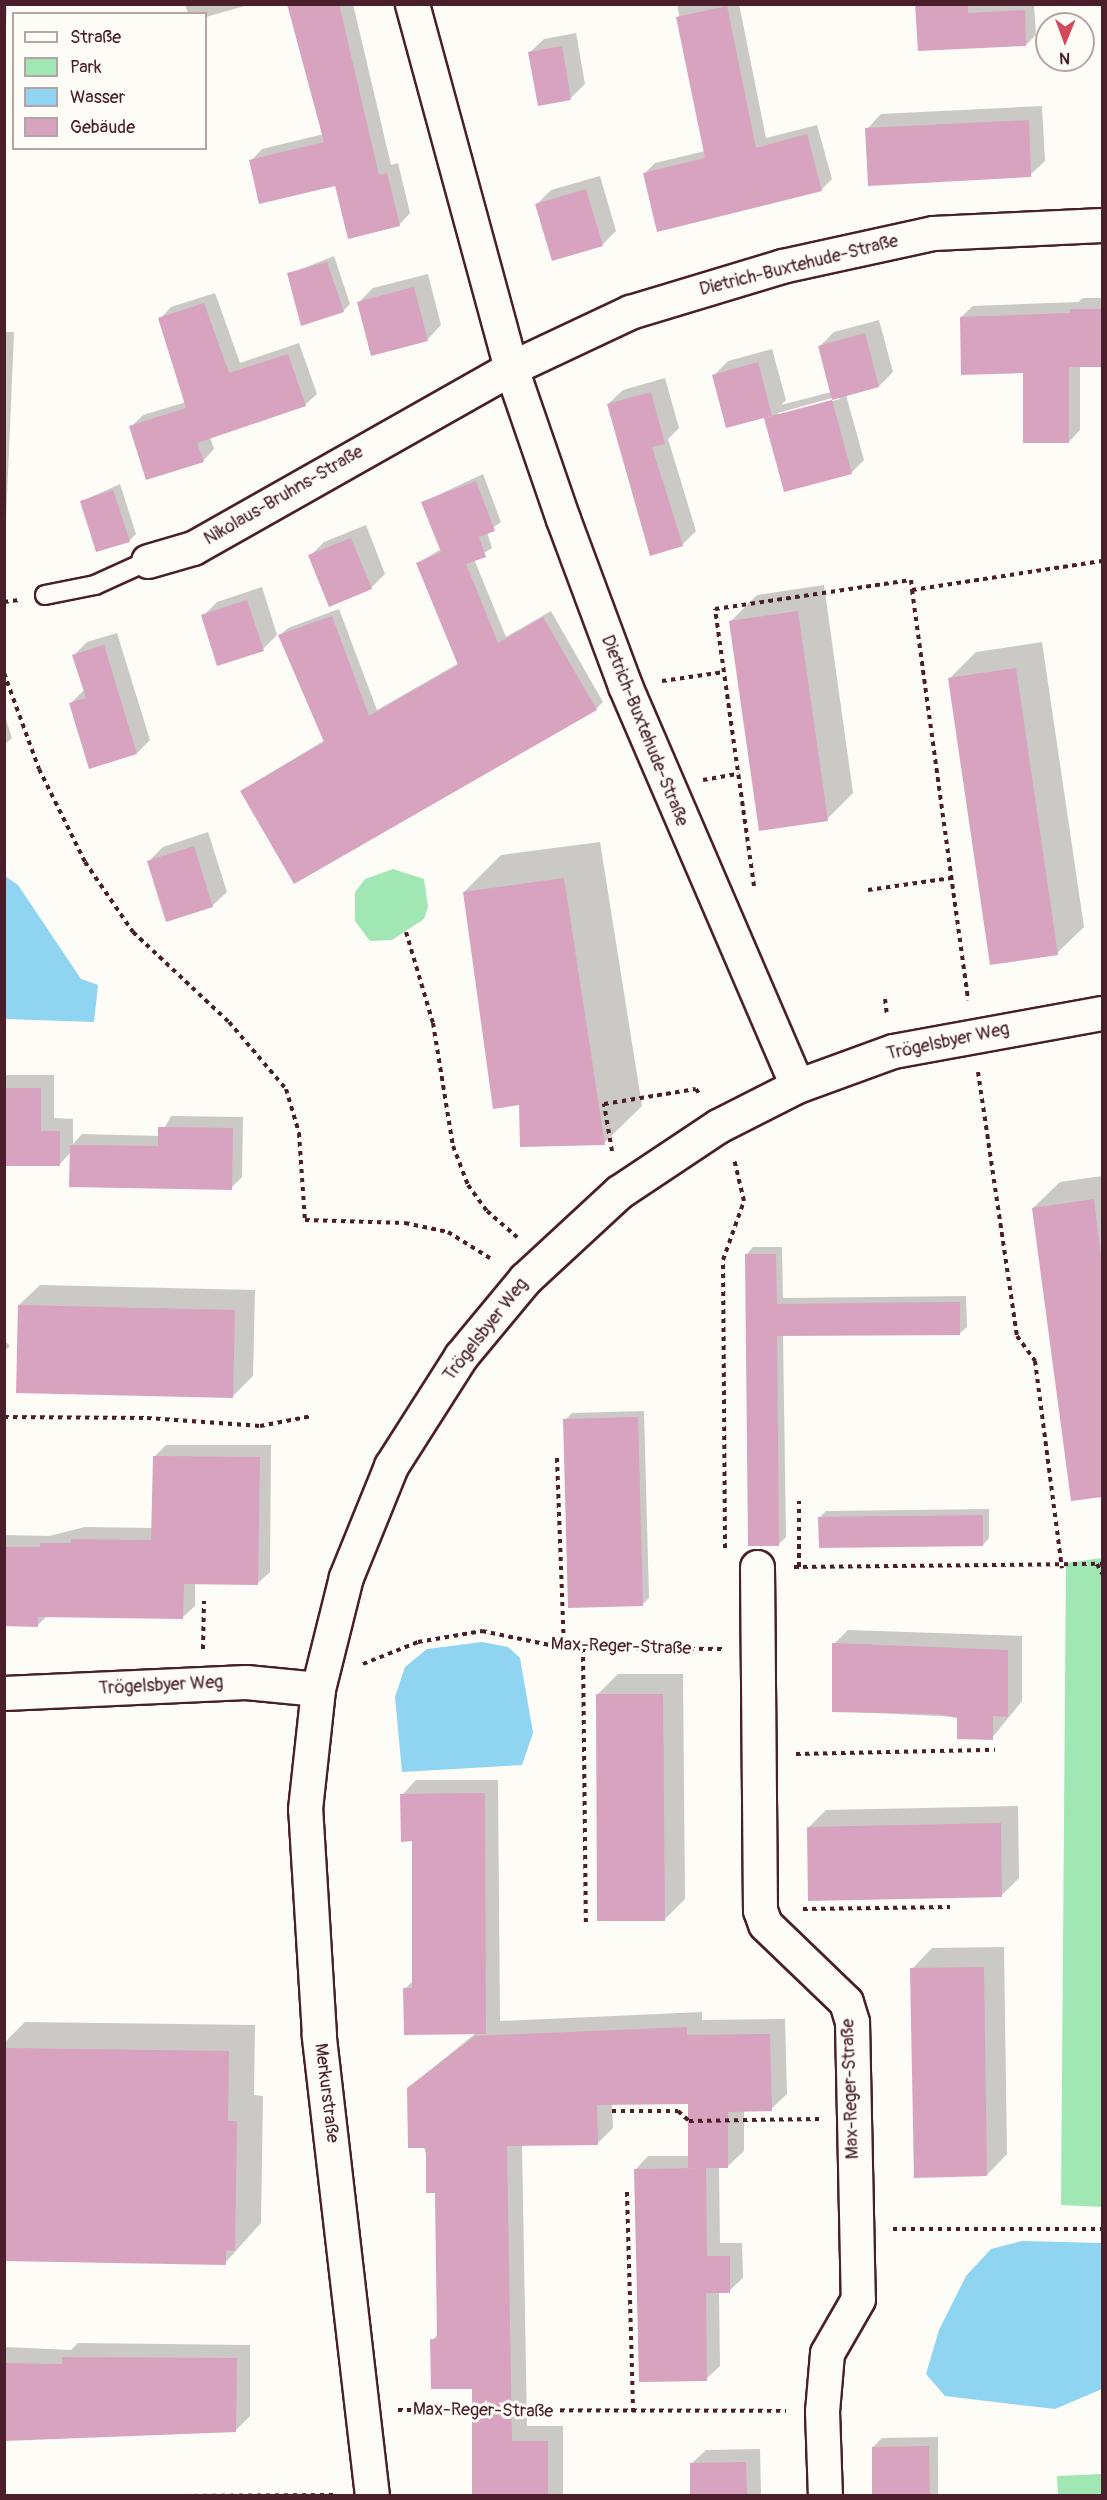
<!DOCTYPE html>
<html>
<head>
<meta charset="utf-8">
<style>
  body { margin:0 }
  #map { position:relative; width:1107px; height:2500px; overflow:hidden; background:#fdfcf7; font-family:Pangolin,sans-serif }
  div>[style] { position:absolute }
  .green>* { inset:0; background:#a1e7b3 }
  .water>* { inset:0; background:#8fd4f1 }
  .shadow>* { inset:0; background:#0003 }
  .building>* { inset:0; background:#d7a3be }
  .path>* { height:4px; margin-top:-2px; transform-origin:0; background:repeating-linear-gradient(90deg,#4a1f2b 0 4.5px,transparent 0 9px) }
  .roads { filter:drop-shadow(2px 0 #4a1f2b) drop-shadow(-2px 0 #4a1f2b) drop-shadow(0 2px #4a1f2b) drop-shadow(0 -2px #4a1f2b) }
  .lane>* { height:18px; margin:-9px; padding:0 9px; transform-origin:9px; border-radius:9px; background:#fdfcf7 }
  .street>* { height:33px; margin:-16.5px; padding:0 16.5px; transform-origin:16.5px; border-radius:16.5px; background:#fdfcf7 }
  .secondary>* { height:33px; margin:-16.5px; padding:0 16.5px; transform-origin:16.5px; border-radius:16.5px; background:#fdfcf7 }
  span { translate:-50% -50%; white-space:nowrap; text-align:center; line-height:1.15; -webkit-text-stroke:6px #fdfcf7; paint-order:stroke }
  .street-label { font-size:18px; color:#4a1f2b }
  .frame { position:absolute; inset:0; border:6px solid #4a1f2b; pointer-events:none }
  .legend { position:absolute; left:12px; top:12px; width:195px; height:138px; box-sizing:border-box; background:#fdfcf7; border:2px solid #b5a4a5; margin:0; padding:8px 10px; list-style:none; font-size:18px; color:#4a1f2b }
  .legend li { display:flex; align-items:center; gap:12px; height:30px }
  .legend b { width:30px; border:2px solid #b5a4a5 }
  .north { position:absolute; left:1035px; top:12px; width:60px; height:60px; box-sizing:border-box; background:#fdfcf7; border:2px solid #b5a4a5; border-radius:50%; rotate:181deg; font-size:16px; font-weight:700; line-height:24px; text-align:center; color:#4a1f2b }
  .north::after { content:''; display:block; margin:auto; width:21px; height:27px; background:#d1495b; clip-path:polygon(50% 0,100% 100%,50% 72%,0 100%) }
</style>
</head>
<body>
<div id="map">
  <div class="green">
    <i style="clip-path:polygon(393px 869px,424px 879px,428px 907px,424px 919px,392px 940px,370px 941px,355px 921px,355px 892px,365px 879px)"></i>
    <i style="clip-path:polygon(1102px 1558px,1102px 2207px,1061px 2205px,1066px 1563px)"></i>
    <i style="clip-path:polygon(1102px 2474px,1102px 2495px,1058px 2495px,1057px 2476px)"></i>
  </div>
  <div class="water">
    <i style="clip-path:polygon(5px 876px,18px 885px,81px 979px,98px 985px,94px 1022px,5px 1019px)"></i>
    <i style="clip-path:polygon(482px 1642px,508px 1647px,520px 1658px,533px 1733px,522px 1765px,402px 1772px,395px 1697px,405px 1667px,427px 1649px)"></i>
    <i style="clip-path:polygon(1022px 2241px,1102px 2243px,1102px 2389px,1055px 2409px,945px 2396px,926px 2374px,939px 2330px,966px 2276px,991px 2249px)"></i>
  </div>
  <div class="shadow">
    <i style="clip-path:polygon(4px 4px,7px 4px,4px 75px)"></i>
    <i style="clip-path:polygon(185px 4px,252px 4px,206px 17px,188px 14px)"></i>
    <i style="clip-path:polygon(289px 4px,353px 4px,391px 165px,398px 163px,410px 213px,399px 225px,336px 184px,251px 161px,262px 149px,324px 134px)"></i>
    <i style="clip-path:polygon(677px 4px,739px 4px,766px 138px,817px 125px,832px 179px,821px 190px,645px 173px,655px 163px,705px 151px)"></i>
    <i style="clip-path:polygon(917px 4px,1034px 4px,1036px 35px,1026px 45px)"></i>
    <i style="clip-path:polygon(576px 33px,585px 84px,571px 98px,529px 53px,544px 39px)"></i>
    <i style="clip-path:polygon(1042px 106px,1045px 161px,1030px 175px,867px 129px,881px 114px)"></i>
    <i style="clip-path:polygon(600px 176px,616px 231px,602px 245px,536px 205px,551px 190px)"></i>
    <i style="clip-path:polygon(334px 256px,350px 304px,343px 311px,289px 274px)"></i>
    <i style="clip-path:polygon(428px 274px,441px 325px,427px 340px,359px 302px,373px 288px)"></i>
    <i style="clip-path:polygon(215px 293px,240px 363px,299px 343px,317px 394px,305px 405px,210px 437px,214px 449px,203px 461px,131px 427px,143px 415px,186px 402px,160px 319px,171px 307px)"></i>
    <i style="clip-path:polygon(1083px 298px,1102px 298px,1102px 365px,1080px 365px,1080px 430px,1069px 442px,1025px 372px,961px 317px,973px 306px,1078px 302px)"></i>
    <i style="clip-path:polygon(evenodd,879px 320px,893px 372px,879px 386px,846px 395px,864px 460px,851px 473px,714px 375px,728px 361px,772px 349px,786px 400px,781px 405px,831px 392px,820px 346px,834px 332px,879px 320px,839px 396px,840px 399px,778px 416px,778px 413px,839px 396px)"></i>
    <i style="clip-path:polygon(4px 332px,14px 332px,4px 568px)"></i>
    <i style="clip-path:polygon(665px 378px,679px 428px,668px 439px,696px 531px,682px 545px,608px 404px,623px 390px)"></i>
    <i style="clip-path:polygon(483px 474px,501px 522px,487px 532px,492px 548px,474px 559px,506px 637px,551px 611px,603px 702px,596px 709px,241px 791px,325px 740px,280px 635px,288px 628px,339px 609px,377px 710px,459px 663px,418px 563px,441px 549px,423px 502px)"></i>
    <i style="clip-path:polygon(120px 484px,136px 534px,129px 541px,82px 501px)"></i>
    <i style="clip-path:polygon(366px 525px,385px 574px,371px 588px,310px 556px,324px 542px)"></i>
    <i style="clip-path:polygon(824px 585px,853px 793px,827px 819px,731px 621px,757px 595px)"></i>
    <i style="clip-path:polygon(262px 587px,277px 635px,263px 649px,203px 616px,217px 602px)"></i>
    <i style="clip-path:polygon(117px 633px,150px 740px,137px 753px,71px 703px,84px 690px,74px 655px,87px 642px)"></i>
    <i style="clip-path:polygon(1042px 642px,1084px 927px,1057px 953px,950px 678px,976px 652px)"></i>
    <i style="clip-path:polygon(4px 713px,12px 738px,4px 745px)"></i>
    <i style="clip-path:polygon(208px 832px,227px 892px,212px 906px,149px 861px,163px 847px)"></i>
    <i style="clip-path:polygon(600px 842px,642px 1106px,604px 1143px,464px 892px,501px 855px)"></i>
    <i style="clip-path:polygon(4px 1075px,54px 1075px,54px 1118px,73px 1119px,73px 1144px,82px 1134px,160px 1136px,171px 1116px,243px 1117px,242px 1177px,231px 1188px,71px 1152px,59px 1165px,4px 1164px)"></i>
    <i style="clip-path:polygon(1102px 1176px,1102px 1495px,1072px 1499px,1033px 1208px,1060px 1182px)"></i>
    <i style="clip-path:polygon(753px 1247px,782px 1247px,783px 1298px,966px 1296px,967px 1327px,960px 1333px,783px 1334px,786px 1537px,779px 1544px,747px 1254px)"></i>
    <i style="clip-path:polygon(40px 1285px,255px 1290px,253px 1376px,233px 1396px,19px 1305px)"></i>
    <i style="clip-path:polygon(4px 1340px,10px 1346px,4px 1352px)"></i>
    <i style="clip-path:polygon(644px 1411px,649px 1598px,642px 1605px,565px 1420px,572px 1413px)"></i>
    <i style="clip-path:polygon(166px 1445px,271px 1445px,270px 1572px,257px 1584px,195px 1583px,195px 1606px,182px 1618px,47px 1616px,38px 1625px,4px 1625px,4px 1535px,49px 1536px,85px 1527px,153px 1528px,154px 1457px)"></i>
    <i style="clip-path:polygon(989px 1509px,989px 1538px,983px 1545px,819px 1518px,826px 1511px)"></i>
    <i style="clip-path:polygon(848px 1630px,1022px 1636px,1022px 1701px,992px 1738px,959px 1717px,833px 1711px,834px 1644px)"></i>
    <i style="clip-path:polygon(618px 1674px,683px 1674px,685px 1899px,664px 1920px,597px 1695px)"></i>
    <i style="clip-path:polygon(416px 1780px,498px 1780px,500px 2021px,702px 2012px,702px 2020px,785px 2019px,787px 2094px,771px 2109px,744px 2110px,744px 2151px,728px 2166px,719px 2167px,720px 2243px,742px 2243px,743px 2278px,729px 2291px,719px 2291px,720px 2366px,706px 2379px,635px 2170px,648px 2156px,690px 2156px,690px 2102px,612px 2103px,613px 2128px,597px 2144px,522px 2145px,527px 2426px,563px 2426px,563px 2496px,474px 2496px,473px 2387px,432px 2340px,439px 2333px,436px 2192px,408px 2088px,476px 2033px,405px 1989px,414px 1980px,413px 1840px,402px 1795px)"></i>
    <i style="clip-path:polygon(1018px 1806px,1019px 1878px,1001px 1896px,808px 1828px,826px 1810px)"></i>
    <i style="clip-path:polygon(1004px 1947px,1007px 2154px,987px 2175px,912px 1969px,932px 1948px)"></i>
    <i style="clip-path:polygon(25px 2022px,255px 2025px,254px 2095px,263px 2096px,261px 2223px,225px 2263px,4px 2260px,4px 2043px)"></i>
    <i style="clip-path:polygon(78px 2343px,250px 2345px,250px 2416px,236px 2430px,4px 2438px,4px 2347px,71px 2350px)"></i>
    <i style="clip-path:polygon(938px 2437px,938px 2496px,873px 2496px,873px 2447px,882px 2438px)"></i>
    <i style="clip-path:polygon(760px 2449px,761px 2496px,692px 2496px,691px 2464px,706px 2450px)"></i>
  </div>
  <div class="building">
    <i style="clip-path:polygon(287px 4px,339px 4px,379px 175px,387px 173px,400px 226px,348px 239px,335px 186px,259px 204px,249px 160px,324px 142px)"></i>
    <i style="clip-path:polygon(915px 4px,968px 4px,968px 13px,1025px 10px,1026px 46px,918px 51px)"></i>
    <i style="clip-path:polygon(727px 6px,756px 148px,807px 134px,822px 191px,657px 232px,643px 173px,705px 158px,676px 17px)"></i>
    <i style="clip-path:polygon(562px 46px,571px 100px,538px 106px,528px 52px)"></i>
    <i style="clip-path:polygon(1029px 120px,1031px 177px,868px 186px,865px 128px)"></i>
    <i style="clip-path:polygon(586px 189px,603px 246px,552px 261px,535px 204px)"></i>
    <i style="clip-path:polygon(327px 262px,344px 312px,301px 326px,287px 273px)"></i>
    <i style="clip-path:polygon(414px 287px,428px 341px,371px 356px,357px 302px)"></i>
    <i style="clip-path:polygon(204px 303px,229px 373px,288px 354px,306px 406px,197px 443px,204px 462px,146px 480px,129px 426px,186px 408px,158px 318px)"></i>
    <i style="clip-path:polygon(1070px 309px,1102px 309px,1102px 367px,1069px 367px,1069px 443px,1023px 443px,1023px 373px,961px 375px,960px 317px,1070px 313px)"></i>
    <i style="clip-path:polygon(865px 333px,879px 387px,832px 400px,818px 346px)"></i>
    <i style="clip-path:polygon(758px 362px,772px 416px,726px 428px,712px 375px)"></i>
    <i style="clip-path:polygon(651px 392px,665px 444px,652px 447px,683px 546px,650px 556px,607px 404px)"></i>
    <i style="clip-path:polygon(832px 400px,852px 474px,784px 492px,764px 418px)"></i>
    <i style="clip-path:polygon(476px 481px,495px 531px,479px 537px,486px 557px,466px 564px,498px 643px,543px 617px,597px 710px,294px 884px,240px 791px,324px 742px,278px 635px,332px 616px,369px 716px,458px 665px,416px 563px,441px 552px,421px 502px)"></i>
    <i style="clip-path:polygon(113px 490px,130px 542px,96px 552px,80px 501px)"></i>
    <i style="clip-path:polygon(351px 538px,372px 589px,329px 607px,308px 555px)"></i>
    <i style="clip-path:polygon(247px 600px,264px 651px,217px 666px,201px 615px)"></i>
    <i style="clip-path:polygon(798px 611px,828px 821px,759px 831px,729px 621px)"></i>
    <i style="clip-path:polygon(104px 645px,137px 754px,89px 769px,69px 703px,86px 698px,72px 655px)"></i>
    <i style="clip-path:polygon(1016px 668px,1058px 955px,990px 965px,948px 678px)"></i>
    <i style="clip-path:polygon(194px 846px,213px 907px,166px 922px,147px 861px)"></i>
    <i style="clip-path:polygon(564px 878px,605px 1145px,520px 1147px,519px 1105px,493px 1109px,463px 892px)"></i>
    <i style="clip-path:polygon(4px 1088px,41px 1088px,41px 1131px,60px 1131px,60px 1166px,4px 1166px)"></i>
    <i style="clip-path:polygon(158px 1127px,233px 1128px,232px 1190px,69px 1187px,70px 1145px,158px 1146px)"></i>
    <i style="clip-path:polygon(1094px 1199px,1102px 1267px,1102px 1497px,1071px 1501px,1032px 1208px)"></i>
    <i style="clip-path:polygon(745px 1254px,776px 1254px,777px 1304px,960px 1302px,960px 1335px,777px 1336px,779px 1546px,748px 1546px)"></i>
    <i style="clip-path:polygon(18px 1305px,235px 1310px,233px 1398px,16px 1393px)"></i>
    <i style="clip-path:polygon(638px 1417px,643px 1606px,568px 1608px,563px 1419px)"></i>
    <i style="clip-path:polygon(153px 1456px,260px 1457px,258px 1585px,184px 1584px,183px 1619px,38px 1617px,38px 1627px,4px 1626px,4px 1547px,40px 1547px,40px 1543px,71px 1543px,71px 1539px,151px 1540px)"></i>
    <i style="clip-path:polygon(983px 1515px,983px 1546px,819px 1548px,818px 1517px)"></i>
    <i style="clip-path:polygon(832px 1643px,1008px 1650px,1008px 1717px,993px 1716px,993px 1740px,957px 1739px,957px 1718px,937px 1714px,832px 1712px)"></i>
    <i style="clip-path:polygon(596px 1694px,663px 1694px,665px 1921px,597px 1921px)"></i>
    <i style="clip-path:polygon(485px 1793px,486px 2034px,404px 2035px,403px 1988px,412px 1988px,412px 1841px,401px 1842px,400px 1794px)"></i>
    <i style="clip-path:polygon(1001px 1823px,1002px 1897px,808px 1901px,807px 1827px)"></i>
    <i style="clip-path:polygon(984px 1967px,987px 2176px,914px 2178px,910px 1968px)"></i>
    <i style="clip-path:polygon(687px 2027px,687px 2035px,770px 2034px,772px 2111px,728px 2112px,728px 2168px,688px 2168px,688px 2104px,597px 2105px,598px 2145px,507px 2146px,512px 2441px,548px 2441px,548px 2496px,472px 2496px,472px 2389px,431px 2389px,430px 2339px,437px 2339px,435px 2193px,426px 2193px,426px 2148px,408px 2148px,407px 2088px,475px 2036px)"></i>
    <i style="clip-path:polygon(4px 2048px,229px 2051px,228px 2121px,237px 2121px,235px 2251px,226px 2250px,226px 2265px,4px 2261px)"></i>
    <i style="clip-path:polygon(706px 2168px,707px 2256px,730px 2256px,730px 2293px,706px 2293px,707px 2381px,639px 2382px,634px 2169px)"></i>
    <i style="clip-path:polygon(62px 2357px,237px 2358px,236px 2432px,4px 2441px,4px 2363px,62px 2364px)"></i>
    <i style="clip-path:polygon(929px 2446px,930px 2496px,872px 2496px,872px 2447px)"></i>
    <i style="clip-path:polygon(746px 2462px,747px 2496px,690px 2496px,690px 2463px)"></i>
  </div>
  <div class="path">
    <i style="left:912px;top:590px;width:414px;rotate:82.2deg"></i>
    <i style="left:4px;top:602px;width:15px;rotate:-8deg"></i>
    <i style="left:4px;top:673px;width:102px;rotate:70deg"></i>
    <i style="left:39px;top:769px;width:104px;rotate:63.7deg"></i>
    <i style="left:85px;top:862px;width:85px;rotate:55.6deg"></i>
    <i style="left:133px;top:932px;width:132px;rotate:43.2deg"></i>
    <i style="left:229px;top:1022px;width:88px;rotate:49.6deg"></i>
    <i style="left:286px;top:1089px;width:46px;rotate:73.5deg"></i>
    <i style="left:299px;top:1133px;width:87px;rotate:86.1deg"></i>
    <i style="left:305px;top:1220px;width:100px;rotate:1.7deg"></i>
    <i style="left:405px;top:1223px;width:44px;rotate:11.8deg"></i>
    <i style="left:448px;top:1232px;width:53px;rotate:31.9deg"></i>
    <i style="left:662px;top:681px;width:63px;rotate:-8.3deg"></i>
    <i style="left:703px;top:780px;width:36px;rotate:-10deg"></i>
    <i style="left:754px;top:886px;width:280px;rotate:-98deg"></i>
    <i style="left:715px;top:609px;width:198px;rotate:-8.4deg"></i>
    <i style="left:911px;top:580px;width:10px;rotate:84deg"></i>
    <i style="left:912px;top:590px;width:192px;rotate:-8.7deg"></i>
    <i style="left:868px;top:890px;width:84px;rotate:-8.2deg"></i>
    <i style="left:406px;top:932px;width:95px;rotate:73.5deg"></i>
    <i style="left:433px;top:1023px;width:125px;rotate:80.8deg"></i>
    <i style="left:453px;top:1146px;width:42px;rotate:69deg"></i>
    <i style="left:468px;top:1185px;width:32px;rotate:54deg"></i>
    <i style="left:487px;top:1211px;width:40px;rotate:41deg"></i>
    <i style="left:885px;top:999px;width:16px;rotate:83deg"></i>
    <i style="left:978px;top:1072px;width:267px;rotate:81.6deg"></i>
    <i style="left:1017px;top:1336px;width:31px;rotate:54deg"></i>
    <i style="left:1035px;top:1361px;width:209px;rotate:82.6deg"></i>
    <i style="left:612px;top:1151px;width:48px;rotate:-99.7deg"></i>
    <i style="left:604px;top:1104px;width:93px;rotate:-9.3deg"></i>
    <i style="left:696px;top:1089px;width:7px;rotate:56deg"></i>
    <i style="left:4px;top:1417px;width:143px;rotate:0.4deg"></i>
    <i style="left:147px;top:1418px;width:113px;rotate:4deg"></i>
    <i style="left:260px;top:1426px;width:53px;rotate:-10.9deg"></i>
    <i style="left:557px;top:1458px;width:190px;rotate:87.9deg"></i>
    <i style="left:725px;top:1548px;width:288px;rotate:-90.4deg"></i>
    <i style="left:723px;top:1260px;width:63px;rotate:-70.4deg"></i>
    <i style="left:744px;top:1201px;width:43px;rotate:-103.4deg"></i>
    <i style="left:1097px;top:1564px;width:11px;rotate:63deg"></i>
    <i style="left:794px;top:1567px;width:308px;rotate:-0.6deg"></i>
    <i style="left:799px;top:1567px;width:66px;rotate:-90deg"></i>
    <i style="left:583px;top:1648px;width:275px;rotate:89.4deg"></i>
    <i style="left:203px;top:1649px;width:48px;rotate:-88.8deg"></i>
    <i style="left:363px;top:1664px;width:59px;rotate:-21.8deg"></i>
    <i style="left:418px;top:1642px;width:65px;rotate:-9.8deg"></i>
    <i style="left:482px;top:1631px;width:84px;rotate:11.7deg"></i>
    <i style="left:564px;top:1648px;width:158px;rotate:0.4deg"></i>
    <i style="left:796px;top:1754px;width:199px;rotate:-1.2deg"></i>
    <i style="left:803px;top:1909px;width:147px;rotate:-0.8deg"></i>
    <i style="left:612px;top:2111px;width:66px"></i>
    <i style="left:678px;top:2111px;width:15px;rotate:42deg"></i>
    <i style="left:689px;top:2121px;width:130px;rotate:-0.9deg"></i>
    <i style="left:627px;top:2192px;width:221px;rotate:88.4deg"></i>
    <i style="left:893px;top:2229px;width:209px"></i>
    <i style="left:398px;top:2410px;width:388px;rotate:0.1deg"></i>
    <i style="left:176px;top:2496px;width:158px;rotate:-0.4deg"></i>
  </div>
  <div class="roads">
    <div class="lane">
      <i style="left:45px;top:595px;width:51px;rotate:-11.3deg"></i>
      <i style="left:95px;top:585px;width:58px;rotate:-24.4deg"></i>
    </div>
    <div class="street">
      <i style="left:412px;top:4px;width:377px;rotate:74.8deg"></i>
      <i style="left:511px;top:368px;width:160px;rotate:71deg"></i>
      <i style="left:563px;top:519px;width:178px;rotate:69.6deg"></i>
      <i style="left:625px;top:686px;width:435px;rotate:66.7deg"></i>
      <i style="left:148px;top:561px;width:47px;rotate:-16.1deg"></i>
      <i style="left:193px;top:548px;width:365px;rotate:-29.5deg"></i>
      <i style="left:511px;top:368px;width:132px;rotate:-25.2deg"></i>
      <i style="left:630px;top:312px;width:159px;rotate:-16.8deg"></i>
      <i style="left:782px;top:266px;width:155px;rotate:-12.3deg"></i>
      <i style="left:933px;top:233px;width:169px;rotate:-2.7deg"></i>
      <i style="left:757px;top:1567px;width:343px;rotate:89.5deg"></i>
      <i style="left:760px;top:1910px;width:15px;rotate:70deg"></i>
      <i style="left:765px;top:1924px;width:112px;rotate:43.9deg"></i>
      <i style="left:846px;top:2002px;width:21px;rotate:73deg"></i>
      <i style="left:852px;top:2022px;width:277px;rotate:88.8deg"></i>
      <i style="left:858px;top:2299px;width:62px;rotate:119.9deg"></i>
      <i style="left:827px;top:2353px;width:58px;rotate:94.9deg"></i>
      <i style="left:822px;top:2411px;width:85px;rotate:88deg"></i>
      <i style="left:4px;top:1693px;width:242px;rotate:-2.6deg"></i>
      <i style="left:246px;top:1682px;width:72px;rotate:5.6deg"></i>
    </div>
    <div class="secondary">
      <i style="left:372px;top:2496px;width:464px;rotate:-96.6deg"></i>
      <i style="left:319px;top:2035px;width:226px;rotate:-93.5deg"></i>
      <i style="left:305px;top:1809px;width:121px;rotate:-83.8deg"></i>
      <i style="left:318px;top:1689px;width:115px;rotate:-76deg"></i>
      <i style="left:346px;top:1577px;width:120px;rotate:-67.9deg"></i>
      <i style="left:391px;top:1466px;width:130px;rotate:-57.5deg"></i>
      <i style="left:461px;top:1356px;width:100px;rotate:-50.3deg"></i>
      <i style="left:525px;top:1279px;width:128px;rotate:-42.8deg"></i>
      <i style="left:619px;top:1192px;width:119px;rotate:-33.7deg"></i>
      <i style="left:718px;top:1126px;width:89px;rotate:-26.9deg"></i>
      <i style="left:797px;top:1086px;width:102px;rotate:-20deg"></i>
      <i style="left:893px;top:1051px;width:212px;rotate:-10.3deg"></i>
    </div>
  </div>
  <div class="street-label">
    <span style="left:799px;top:266px;rotate:-14deg">Dietrich-Buxtehude-Straße</span>
    <span style="left:284px;top:496px;rotate:-30deg">Nikolaus-Bruhns-Straße</span>
    <span style="left:644px;top:731px;rotate:68deg">Dietrich-Buxtehude-Straße</span>
    <span style="left:948px;top:1042px;rotate:-12deg">Trögelsbyer Weg</span>
    <span style="left:486px;top:1330px;rotate:-52deg">Trögelsbyer Weg</span>
    <span style="left:621px;top:1647px;rotate:2deg">Max-Reger-Straße</span>
    <span style="left:161px;top:1686px;rotate:-3deg">Trögelsbyer Weg</span>
    <span style="left:851px;top:2089px;rotate:-92deg">Max-Reger-Straße</span>
    <span style="left:326px;top:2093px;rotate:83deg">Merkurstraße</span>
    <span style="left:483px;top:2411px;rotate:1deg">Max-Reger-Straße</span>
  </div>
  <div class="frame"></div>
  <ul class="legend">
  <li><b style="height:8px;background:#fdfcf7"></b>Straße</li>
  <li><b style="height:16px;background:#a1e7b3"></b>Park</li>
  <li><b style="height:16px;background:#8fd4f1"></b>Wasser</li>
  <li><b style="height:16px;background:#d7a3be"></b>Gebäude</li>
  </ul>
  <div class="north">N</div>
</div>
</body>
</html>
